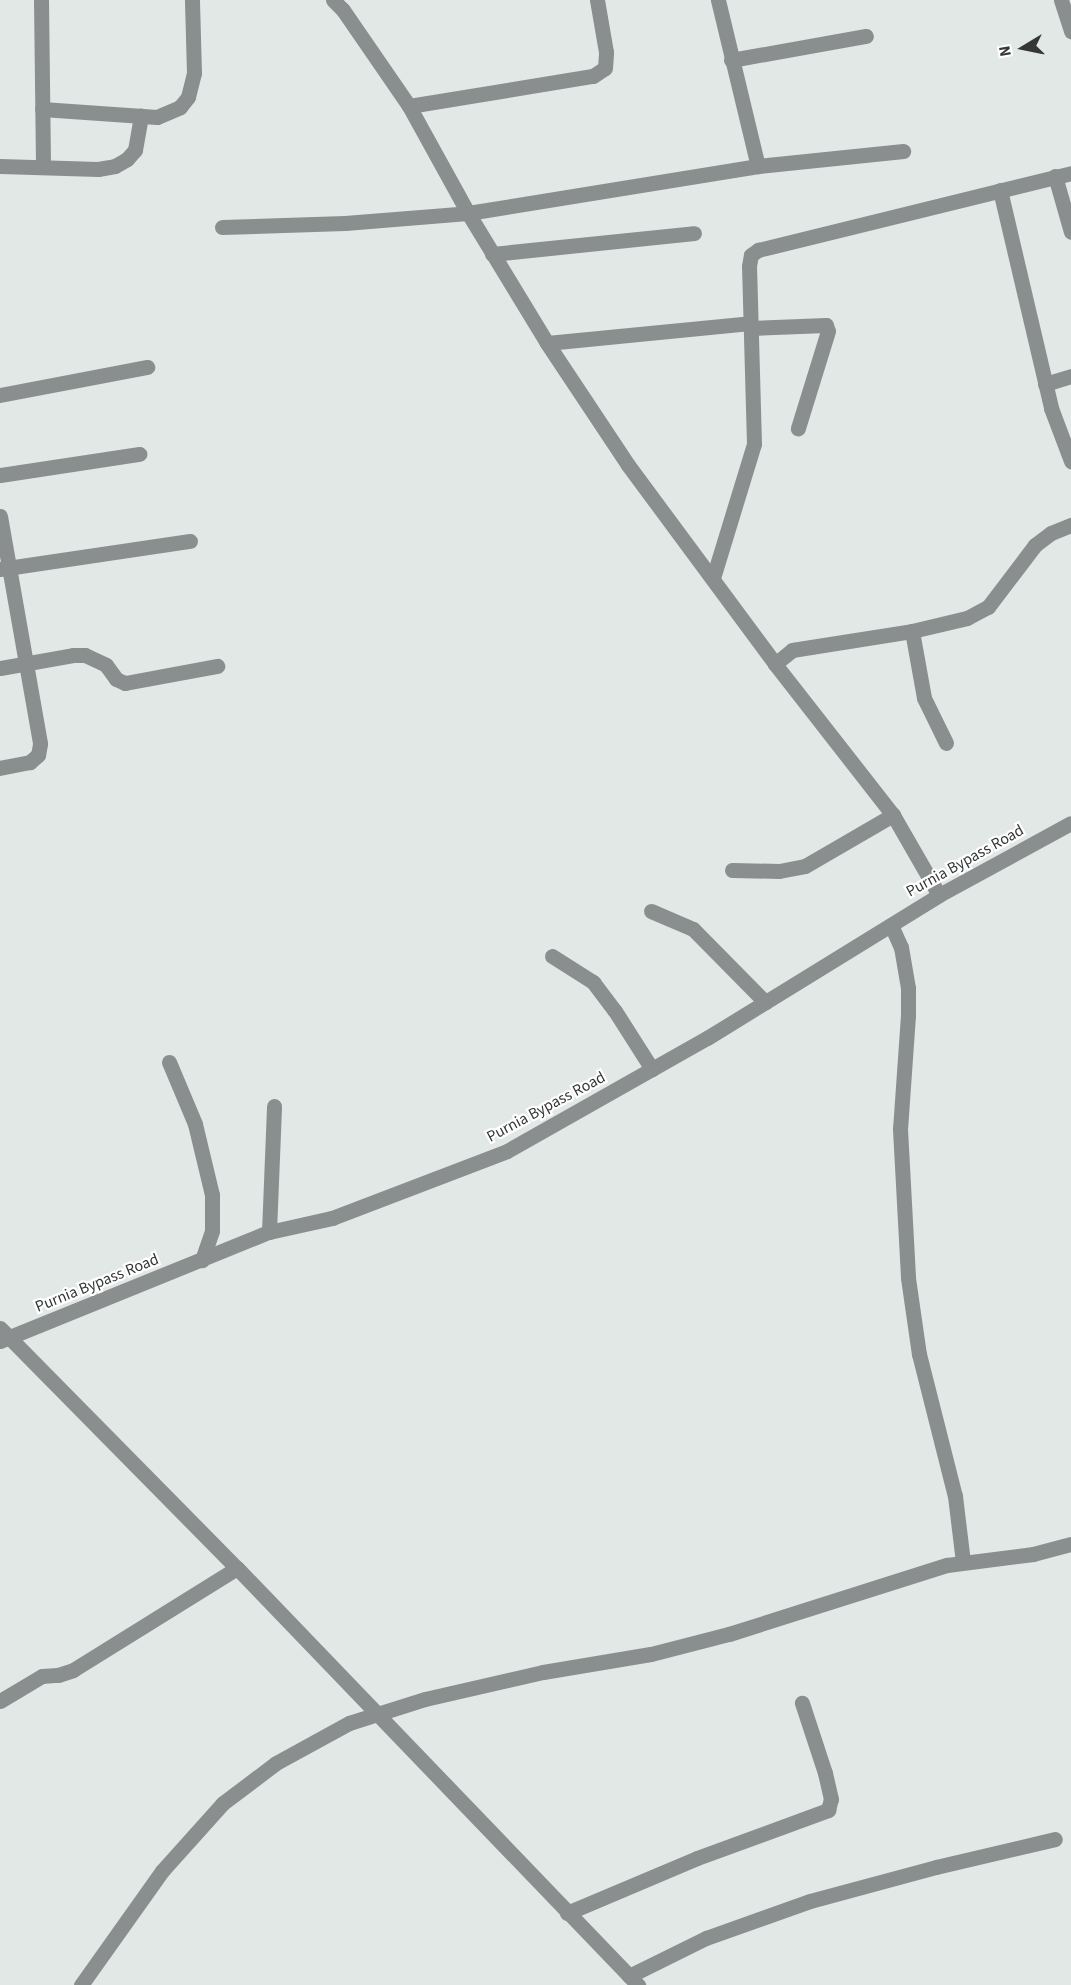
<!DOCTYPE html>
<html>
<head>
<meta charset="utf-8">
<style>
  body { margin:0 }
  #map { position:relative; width:1071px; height:1985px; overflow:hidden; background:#e2e8e6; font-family:"Source Sans 3",sans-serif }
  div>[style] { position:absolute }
  .minor>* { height:15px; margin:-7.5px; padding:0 7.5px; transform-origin:7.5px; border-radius:7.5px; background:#8b8e8e }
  span { translate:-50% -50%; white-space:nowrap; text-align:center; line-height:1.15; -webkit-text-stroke:4.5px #fff; paint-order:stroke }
  .street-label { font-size:16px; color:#343736 }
  .north { position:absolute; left:993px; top:18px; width:60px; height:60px; -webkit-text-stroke:4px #fff; paint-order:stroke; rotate:260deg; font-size:16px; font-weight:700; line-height:24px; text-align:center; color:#343736 }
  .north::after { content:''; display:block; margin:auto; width:21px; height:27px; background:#343736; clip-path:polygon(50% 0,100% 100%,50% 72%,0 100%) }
</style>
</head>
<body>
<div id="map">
  <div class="minor">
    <i style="left:41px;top:0;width:166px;rotate:89.3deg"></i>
    <i style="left:333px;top:0;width:14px;rotate:45deg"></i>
    <i style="left:343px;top:10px;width:116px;rotate:55.5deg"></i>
    <i style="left:409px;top:106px;width:122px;rotate:61.1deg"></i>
    <i style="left:468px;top:213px;width:152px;rotate:58.7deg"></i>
    <i style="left:547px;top:343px;width:146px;rotate:56.4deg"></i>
    <i style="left:628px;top:465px;width:247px;rotate:53.5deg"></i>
    <i style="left:775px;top:664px;width:192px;rotate:52deg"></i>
    <i style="left:893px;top:815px;width:92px;rotate:60.1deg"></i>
    <i style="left:718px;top:0;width:171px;rotate:76.5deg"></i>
    <i style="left:1061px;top:0;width:33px;rotate:72deg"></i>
    <i style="left:731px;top:60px;width:137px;rotate:-10.1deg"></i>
    <i style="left:409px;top:106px;width:186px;rotate:-9.3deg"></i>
    <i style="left:593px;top:76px;width:14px;rotate:-34deg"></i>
    <i style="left:605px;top:68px;width:16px;rotate:-86deg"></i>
    <i style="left:606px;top:52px;width:53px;rotate:-99.8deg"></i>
    <i style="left:42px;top:109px;width:115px;rotate:4deg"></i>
    <i style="left:157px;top:117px;width:25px;rotate:-23deg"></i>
    <i style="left:180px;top:107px;width:13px;rotate:-51deg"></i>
    <i style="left:188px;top:97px;width:25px;rotate:-76deg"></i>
    <i style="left:194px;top:73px;width:73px;rotate:-91.6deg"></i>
    <i style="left:0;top:166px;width:98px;rotate:1.8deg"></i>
    <i style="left:98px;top:169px;width:17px;rotate:-10deg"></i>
    <i style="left:115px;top:166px;width:14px;rotate:-30deg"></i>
    <i style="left:127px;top:159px;width:12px;rotate:-48deg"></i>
    <i style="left:135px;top:150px;width:35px;rotate:-80deg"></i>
    <i style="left:1055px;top:176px;width:58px;rotate:74.1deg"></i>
    <i style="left:1000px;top:190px;width:224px;rotate:76.8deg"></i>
    <i style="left:1051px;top:408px;width:57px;rotate:69.3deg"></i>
    <i style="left:222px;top:227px;width:123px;rotate:-1.9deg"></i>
    <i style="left:345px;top:223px;width:123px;rotate:-4.6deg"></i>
    <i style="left:468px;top:213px;width:294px;rotate:-9.2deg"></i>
    <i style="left:758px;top:166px;width:146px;rotate:-5.9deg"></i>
    <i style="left:492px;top:254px;width:203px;rotate:-5.9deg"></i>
    <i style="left:751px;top:328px;width:75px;rotate:-2.3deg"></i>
    <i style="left:826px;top:325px;width:6px;rotate:72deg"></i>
    <i style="left:828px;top:331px;width:102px;rotate:107.2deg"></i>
    <i style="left:547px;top:343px;width:204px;rotate:-5.6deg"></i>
    <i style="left:1045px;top:384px;width:27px;rotate:-17deg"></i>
    <i style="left:0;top:395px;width:150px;rotate:-10.8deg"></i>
    <i style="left:0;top:475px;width:141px;rotate:-8.6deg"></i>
    <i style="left:0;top:516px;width:231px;rotate:80deg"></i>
    <i style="left:40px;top:744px;width:11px;rotate:100deg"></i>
    <i style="left:38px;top:755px;width:11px;rotate:139deg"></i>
    <i style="left:30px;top:762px;width:31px;rotate:169deg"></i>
    <i style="left:0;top:569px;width:192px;rotate:-8.4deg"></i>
    <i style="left:713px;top:578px;width:140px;rotate:-73deg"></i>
    <i style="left:754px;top:444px;width:178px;rotate:-91.6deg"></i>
    <i style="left:749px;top:266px;width:11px;rotate:-80deg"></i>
    <i style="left:751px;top:255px;width:9px;rotate:-36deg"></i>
    <i style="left:758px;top:250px;width:322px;rotate:-13.8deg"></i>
    <i style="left:912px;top:631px;width:68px;rotate:79.8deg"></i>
    <i style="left:924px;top:698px;width:50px;rotate:63.9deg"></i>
    <i style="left:775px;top:664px;width:22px;rotate:-39deg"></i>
    <i style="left:792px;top:650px;width:121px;rotate:-9deg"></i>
    <i style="left:912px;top:631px;width:57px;rotate:-13.3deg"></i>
    <i style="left:967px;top:618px;width:24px;rotate:-28deg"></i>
    <i style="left:988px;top:607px;width:78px;rotate:-52.8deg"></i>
    <i style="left:1035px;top:545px;width:20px;rotate:-37deg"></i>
    <i style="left:1051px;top:533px;width:22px;rotate:-22deg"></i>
    <i style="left:0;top:668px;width:74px;rotate:-10.1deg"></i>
    <i style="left:73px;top:655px;width:12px"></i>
    <i style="left:85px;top:655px;width:23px;rotate:25deg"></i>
    <i style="left:106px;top:665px;width:17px;rotate:54deg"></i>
    <i style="left:116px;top:679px;width:10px;rotate:24deg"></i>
    <i style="left:125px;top:683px;width:94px;rotate:-10.5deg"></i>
    <i style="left:732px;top:870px;width:47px;rotate:1.2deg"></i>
    <i style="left:779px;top:871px;width:26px;rotate:-11deg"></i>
    <i style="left:805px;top:866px;width:102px;rotate:-30.1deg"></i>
    <i style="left:651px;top:911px;width:46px;rotate:23.2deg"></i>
    <i style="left:693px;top:929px;width:103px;rotate:45.4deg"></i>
    <i style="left:891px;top:925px;width:24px;rotate:66deg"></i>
    <i style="left:901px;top:947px;width:42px;rotate:80.3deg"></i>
    <i style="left:908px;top:988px;width:27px;rotate:90deg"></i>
    <i style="left:908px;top:1015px;width:114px;rotate:94deg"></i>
    <i style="left:900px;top:1129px;width:149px;rotate:86.9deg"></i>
    <i style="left:908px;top:1278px;width:77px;rotate:81.8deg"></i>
    <i style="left:919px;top:1354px;width:146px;rotate:75.8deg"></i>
    <i style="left:955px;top:1496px;width:66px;rotate:83.1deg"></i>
    <i style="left:552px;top:956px;width:49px;rotate:32.4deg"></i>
    <i style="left:593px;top:982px;width:36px;rotate:53deg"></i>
    <i style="left:615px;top:1011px;width:69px;rotate:57.5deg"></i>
    <i style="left:169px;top:1062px;width:67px;rotate:67.2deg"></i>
    <i style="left:195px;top:1124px;width:73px;rotate:76.5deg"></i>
    <i style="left:212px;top:1195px;width:36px;rotate:90deg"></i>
    <i style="left:212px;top:1231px;width:31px;rotate:109deg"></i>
    <i style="left:269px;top:1232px;width:126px;rotate:-87.7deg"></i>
    <i style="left:0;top:1328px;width:337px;rotate:45.4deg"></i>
    <i style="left:237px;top:1568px;width:579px;rotate:46.12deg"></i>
    <i style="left:0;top:1341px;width:290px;rotate:-22.1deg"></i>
    <i style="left:269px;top:1232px;width:65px;rotate:-12.5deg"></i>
    <i style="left:332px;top:1218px;width:187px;rotate:-20.9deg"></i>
    <i style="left:507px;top:1151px;width:230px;rotate:-29.5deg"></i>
    <i style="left:707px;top:1038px;width:273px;rotate:-31.6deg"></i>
    <i style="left:939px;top:895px;width:150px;rotate:-28.6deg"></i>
    <i style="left:0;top:1701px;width:49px;rotate:-30.8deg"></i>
    <i style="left:42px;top:1676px;width:16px;rotate:-4deg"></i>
    <i style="left:58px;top:1675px;width:16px;rotate:-18deg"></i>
    <i style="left:73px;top:1670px;width:193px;rotate:-31.9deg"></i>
    <i style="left:567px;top:1913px;width:141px;rotate:-22.9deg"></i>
    <i style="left:697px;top:1858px;width:140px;rotate:-20.1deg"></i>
    <i style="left:828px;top:1810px;width:11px;rotate:-75deg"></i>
    <i style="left:831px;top:1799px;width:27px;rotate:-103deg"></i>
    <i style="left:825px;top:1773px;width:74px;rotate:-108.2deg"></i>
    <i style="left:629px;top:1976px;width:86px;rotate:-26.3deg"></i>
    <i style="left:706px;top:1938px;width:110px;rotate:-19.6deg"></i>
    <i style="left:810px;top:1901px;width:131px;rotate:-15.1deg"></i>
    <i style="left:936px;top:1867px;width:122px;rotate:-13.2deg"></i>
    <i style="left:81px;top:1985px;width:140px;rotate:-54.6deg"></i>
    <i style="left:162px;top:1871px;width:91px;rotate:-48.1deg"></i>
    <i style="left:223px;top:1803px;width:66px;rotate:-37deg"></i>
    <i style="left:276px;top:1763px;width:83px;rotate:-28.7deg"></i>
    <i style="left:349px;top:1723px;width:80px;rotate:-17.5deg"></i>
    <i style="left:425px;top:1699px;width:121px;rotate:-12.9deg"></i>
    <i style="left:543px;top:1672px;width:109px;rotate:-9.5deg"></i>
    <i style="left:651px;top:1654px;width:81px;rotate:-14.4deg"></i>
    <i style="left:729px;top:1634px;width:229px;rotate:-17.6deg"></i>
    <i style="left:947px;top:1565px;width:87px;rotate:-7.3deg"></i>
    <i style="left:1033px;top:1554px;width:39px;rotate:-15deg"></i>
  </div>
  <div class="street-label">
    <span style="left:965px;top:861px;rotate:-29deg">Purnia Bypass Road</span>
    <span style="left:546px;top:1107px;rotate:-28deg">Purnia Bypass Road</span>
    <span style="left:97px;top:1283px;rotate:-22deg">Purnia Bypass Road</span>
  </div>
  <div class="north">N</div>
</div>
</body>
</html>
